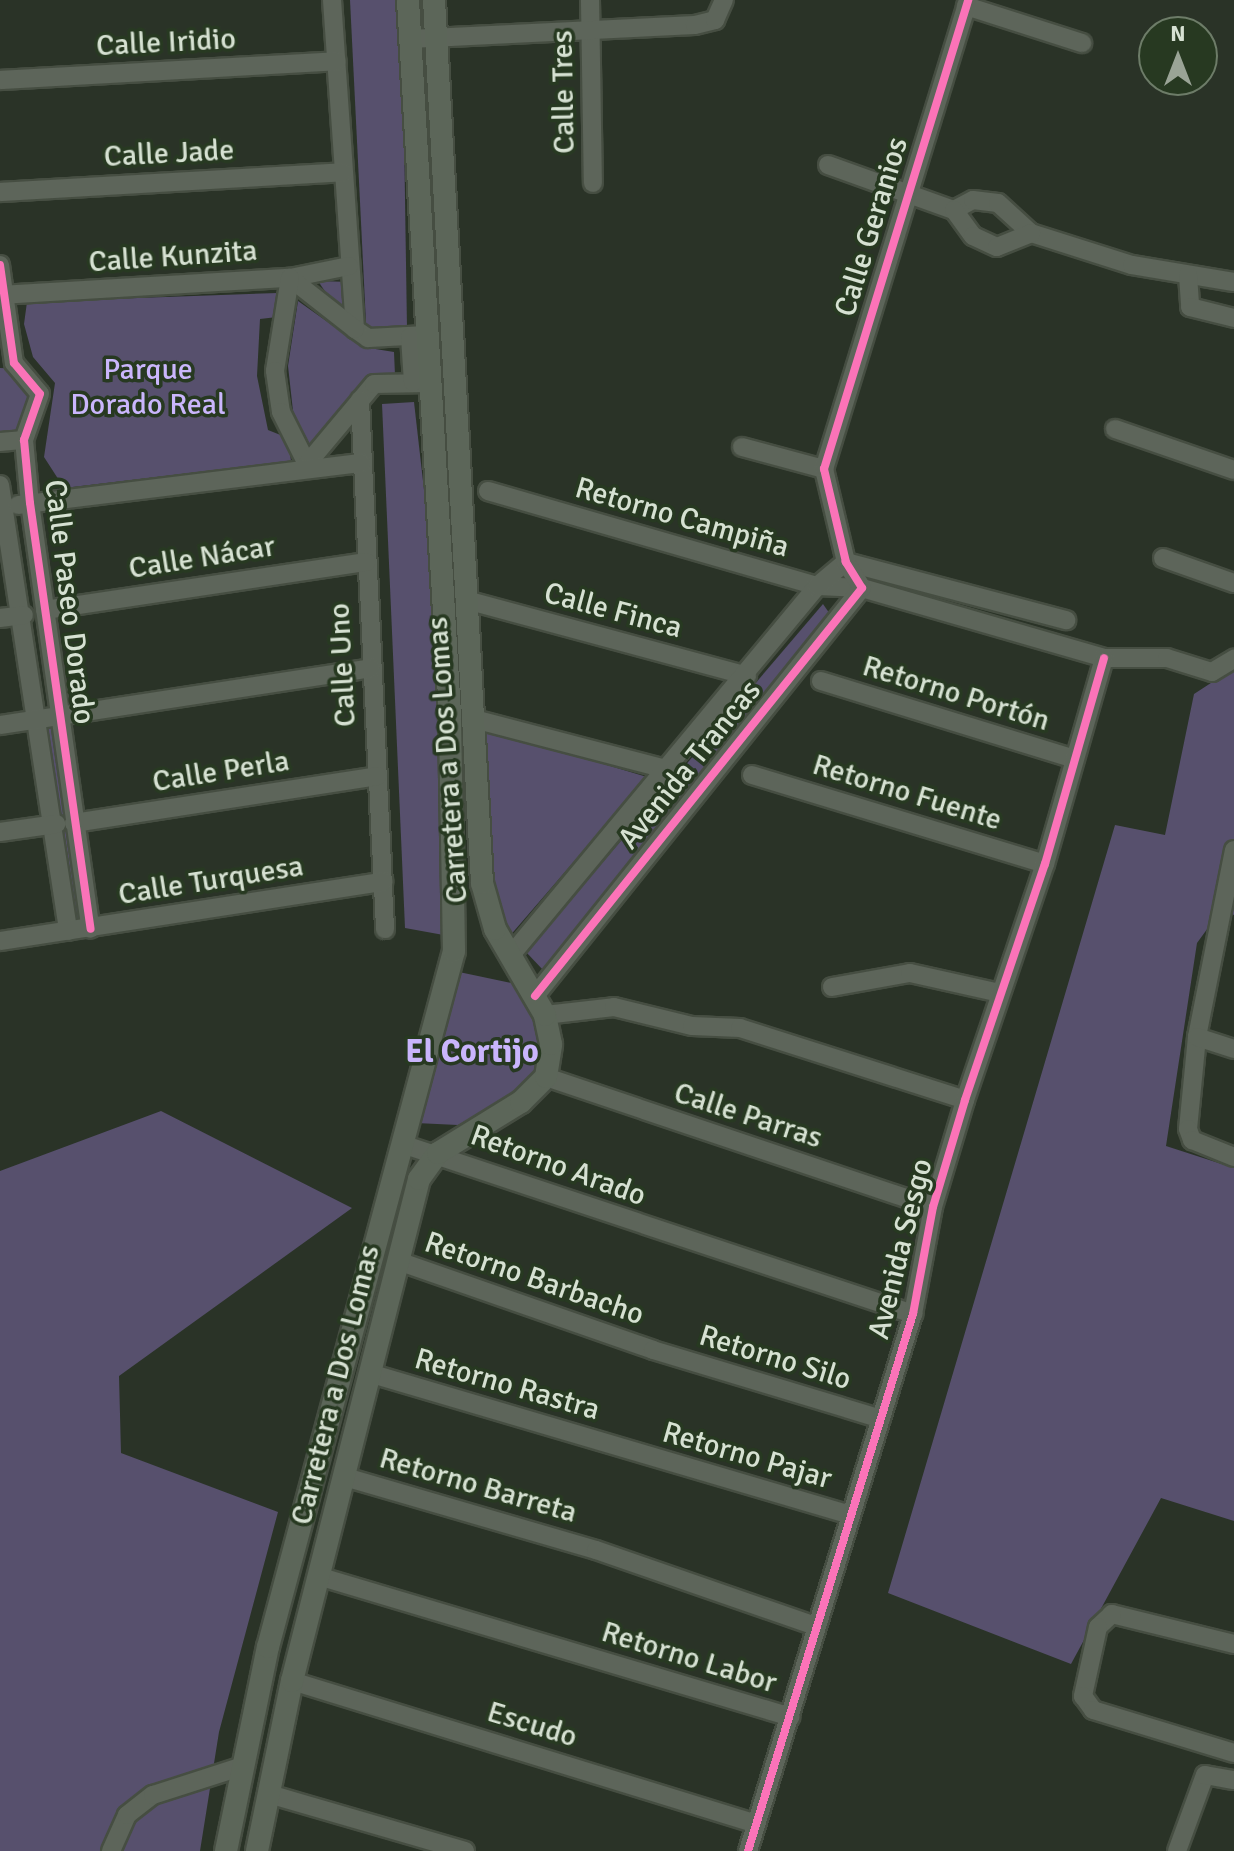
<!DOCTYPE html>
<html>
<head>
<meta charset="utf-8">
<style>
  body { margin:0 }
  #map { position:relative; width:1234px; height:1851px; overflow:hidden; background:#2a3327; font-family:Signika,sans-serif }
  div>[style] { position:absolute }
  .green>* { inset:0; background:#57506d }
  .roads { filter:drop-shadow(2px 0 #464e42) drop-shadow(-2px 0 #464e42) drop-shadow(0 2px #464e42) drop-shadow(0 -2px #464e42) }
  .minor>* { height:18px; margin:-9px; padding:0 9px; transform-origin:9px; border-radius:9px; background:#5d655a }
  .major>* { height:22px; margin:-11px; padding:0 11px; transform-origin:11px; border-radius:11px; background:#5c6659 }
  .cycleway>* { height:8px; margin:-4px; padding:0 4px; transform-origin:4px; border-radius:4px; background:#fb73b8 }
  span { translate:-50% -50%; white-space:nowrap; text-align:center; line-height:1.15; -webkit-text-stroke:7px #273921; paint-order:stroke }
  .street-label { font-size:30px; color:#d6e1d2 }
  .park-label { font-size:30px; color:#cab6fc }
  .neighbourhood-label { font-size:32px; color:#c9b5fc; font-weight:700 }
  .north { position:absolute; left:1138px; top:16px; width:80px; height:80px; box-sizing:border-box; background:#273921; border:2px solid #6d7c68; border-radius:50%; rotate:0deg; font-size:22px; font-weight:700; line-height:32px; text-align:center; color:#d6e1d2 }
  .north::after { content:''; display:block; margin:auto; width:28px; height:36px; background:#9aa496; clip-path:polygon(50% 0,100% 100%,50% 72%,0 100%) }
</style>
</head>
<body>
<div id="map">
  <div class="green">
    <i style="clip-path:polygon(350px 0,402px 0,407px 329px,375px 332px,366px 323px)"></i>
    <i style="clip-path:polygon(318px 281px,350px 282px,354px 311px,335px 306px)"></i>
    <i style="clip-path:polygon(278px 293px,277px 317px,260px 319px,257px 376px,268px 430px,288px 438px,291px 461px,64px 488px,44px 457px,55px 383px,33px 357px,24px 324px,27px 302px)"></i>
    <i style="clip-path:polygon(298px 301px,363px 347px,394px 352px,395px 375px,310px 448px,293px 411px,288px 366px)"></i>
    <i style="clip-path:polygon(0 368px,20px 369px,32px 401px,22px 431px,0 436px)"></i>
    <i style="clip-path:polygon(414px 402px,443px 657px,449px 936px,405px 928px,382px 404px)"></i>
    <i style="clip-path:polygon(823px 604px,832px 617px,544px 971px,526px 952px)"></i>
    <i style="clip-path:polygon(1234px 668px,1234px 915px,1221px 910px,1197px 943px,1166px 1146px,1234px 1168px,1234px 1521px,1161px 1498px,1071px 1664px,888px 1593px,1115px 825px,1165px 835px,1194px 694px)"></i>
    <i style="clip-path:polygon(57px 721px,84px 923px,73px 927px,47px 725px)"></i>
    <i style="clip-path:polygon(483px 728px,647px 777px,508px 938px,490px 892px)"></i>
    <i style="clip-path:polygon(459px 972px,516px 984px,546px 1023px,543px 1069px,512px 1097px,458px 1125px,416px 1123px)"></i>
    <i style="clip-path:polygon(161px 1111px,352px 1208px,119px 1376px,121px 1453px,278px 1512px,219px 1732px,200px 1851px,0 1851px,0 1171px)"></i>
  </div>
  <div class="roads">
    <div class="minor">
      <i style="left:332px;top:0;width:330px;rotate:86deg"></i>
      <i style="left:355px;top:329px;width:16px;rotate:35deg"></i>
      <i style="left:368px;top:338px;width:59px;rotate:-2.9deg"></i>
      <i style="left:590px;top:0;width:183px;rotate:89.1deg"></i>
      <i style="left:966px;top:6px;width:122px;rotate:17.7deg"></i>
      <i style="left:410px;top:39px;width:285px;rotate:-2.8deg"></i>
      <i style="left:695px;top:25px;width:21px;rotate:-14deg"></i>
      <i style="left:715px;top:20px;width:22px;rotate:-66deg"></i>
      <i style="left:0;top:80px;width:337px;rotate:-3.2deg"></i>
      <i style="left:828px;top:165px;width:134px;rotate:19.7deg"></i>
      <i style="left:954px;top:210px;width:21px;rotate:-28deg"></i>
      <i style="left:973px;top:200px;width:25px;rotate:7deg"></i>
      <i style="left:998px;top:203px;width:45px;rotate:42.3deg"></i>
      <i style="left:1031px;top:233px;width:106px;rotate:17.6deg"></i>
      <i style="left:1132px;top:265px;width:103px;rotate:9.5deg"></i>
      <i style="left:0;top:192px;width:343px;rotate:-3.3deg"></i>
      <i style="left:954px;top:210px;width:32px;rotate:54deg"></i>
      <i style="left:973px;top:236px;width:26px;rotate:25deg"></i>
      <i style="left:997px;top:247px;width:37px;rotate:-22deg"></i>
      <i style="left:0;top:265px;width:99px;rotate:81.9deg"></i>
      <i style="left:14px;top:363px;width:40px;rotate:50deg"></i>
      <i style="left:40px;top:394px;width:49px;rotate:109.2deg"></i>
      <i style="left:24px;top:440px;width:63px;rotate:84.6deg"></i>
      <i style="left:30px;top:503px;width:430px;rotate:81.9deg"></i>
      <i style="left:1188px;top:275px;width:32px;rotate:86deg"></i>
      <i style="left:1190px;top:307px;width:45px;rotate:14deg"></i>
      <i style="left:0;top:295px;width:290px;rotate:-3.4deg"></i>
      <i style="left:290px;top:278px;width:60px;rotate:-11.5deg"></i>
      <i style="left:355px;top:329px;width:83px;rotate:-141.9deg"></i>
      <i style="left:290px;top:278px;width:94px;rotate:99.2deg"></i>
      <i style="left:275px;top:371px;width:41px;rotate:81.7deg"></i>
      <i style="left:281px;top:412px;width:58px;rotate:63.4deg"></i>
      <i style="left:307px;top:464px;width:104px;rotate:-50.1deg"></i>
      <i style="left:374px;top:384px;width:56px;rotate:-1deg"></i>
      <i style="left:410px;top:337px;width:45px;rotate:86.2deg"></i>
      <i style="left:360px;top:400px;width:530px;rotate:87.29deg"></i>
      <i style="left:1115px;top:429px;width:126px;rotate:19deg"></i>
      <i style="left:0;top:442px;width:24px;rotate:-5deg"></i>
      <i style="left:742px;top:447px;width:85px;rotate:15deg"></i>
      <i style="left:0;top:485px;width:451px;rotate:81.3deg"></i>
      <i style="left:488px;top:491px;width:342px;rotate:16.1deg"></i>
      <i style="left:817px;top:586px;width:45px;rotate:2.5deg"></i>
      <i style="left:862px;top:588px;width:252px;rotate:16.1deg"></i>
      <i style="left:1104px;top:658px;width:63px"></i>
      <i style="left:1167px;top:658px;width:47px;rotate:17.3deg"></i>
      <i style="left:1212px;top:672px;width:26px;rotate:-31deg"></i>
      <i style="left:18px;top:505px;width:346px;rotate:-7deg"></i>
      <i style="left:1163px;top:558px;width:75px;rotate:19.4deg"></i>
      <i style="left:846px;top:562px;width:228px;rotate:14.8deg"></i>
      <i style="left:466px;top:600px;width:291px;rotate:15.1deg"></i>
      <i style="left:45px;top:610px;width:325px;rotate:-8.5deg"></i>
      <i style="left:0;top:618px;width:24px;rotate:-7deg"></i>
      <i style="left:821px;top:681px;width:265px;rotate:17.1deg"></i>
      <i style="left:474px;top:719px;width:203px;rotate:14.6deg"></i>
      <i style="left:0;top:725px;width:375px;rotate:-8.7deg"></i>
      <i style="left:752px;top:775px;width:306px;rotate:16.9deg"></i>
      <i style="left:74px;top:823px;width:307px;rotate:-8.8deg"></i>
      <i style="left:0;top:832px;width:57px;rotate:-8.1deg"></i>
      <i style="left:1234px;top:850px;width:191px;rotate:101.2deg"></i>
      <i style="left:1197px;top:1037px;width:92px;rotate:95.6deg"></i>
      <i style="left:1188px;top:1129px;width:12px;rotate:70deg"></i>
      <i style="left:1192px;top:1140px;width:45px;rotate:22deg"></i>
      <i style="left:0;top:941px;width:388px;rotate:-8.8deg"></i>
      <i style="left:511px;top:955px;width:479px;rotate:-50.3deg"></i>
      <i style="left:817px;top:586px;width:38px;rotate:-40deg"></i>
      <i style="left:832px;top:987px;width:79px;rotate:-10.2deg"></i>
      <i style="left:910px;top:973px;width:92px;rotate:12.5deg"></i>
      <i style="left:535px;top:996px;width:523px;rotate:-51.29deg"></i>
      <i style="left:862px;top:588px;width:31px;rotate:-122deg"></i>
      <i style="left:846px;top:562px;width:96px;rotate:-103.3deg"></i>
      <i style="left:824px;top:469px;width:491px;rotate:-72.9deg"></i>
      <i style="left:545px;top:1015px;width:69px;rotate:-6.6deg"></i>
      <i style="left:614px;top:1007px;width:80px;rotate:13.7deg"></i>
      <i style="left:692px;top:1026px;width:48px;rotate:2.4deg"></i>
      <i style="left:740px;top:1028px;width:236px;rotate:17.7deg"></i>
      <i style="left:1197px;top:1037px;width:39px;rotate:18deg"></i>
      <i style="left:546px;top:1077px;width:408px;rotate:18.6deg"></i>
      <i style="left:402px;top:1144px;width:539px;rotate:18.4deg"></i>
      <i style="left:398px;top:1261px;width:270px;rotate:19.2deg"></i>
      <i style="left:653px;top:1350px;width:238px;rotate:16.8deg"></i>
      <i style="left:369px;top:1373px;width:502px;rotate:16.42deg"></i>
      <i style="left:345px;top:1477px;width:261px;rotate:16.2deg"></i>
      <i style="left:596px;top:1550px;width:233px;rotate:19.1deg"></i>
      <i style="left:318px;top:1576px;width:493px;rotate:16.6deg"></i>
      <i style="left:1234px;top:1644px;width:126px;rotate:-166.2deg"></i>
      <i style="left:1112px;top:1614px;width:19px;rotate:137deg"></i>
      <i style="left:1098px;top:1627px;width:71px;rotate:102.3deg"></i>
      <i style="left:1083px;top:1696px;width:17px;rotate:54deg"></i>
      <i style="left:1093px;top:1710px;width:147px;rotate:17deg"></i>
      <i style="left:292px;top:1681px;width:484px;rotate:17.1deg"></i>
      <i style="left:269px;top:1794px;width:204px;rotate:16.2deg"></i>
      <i style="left:111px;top:1851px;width:39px;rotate:-66deg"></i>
      <i style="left:127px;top:1815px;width:33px;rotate:-38deg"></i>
      <i style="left:153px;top:1795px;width:91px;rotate:-17.8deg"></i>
      <i style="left:748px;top:1851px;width:562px;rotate:-72.92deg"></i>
      <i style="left:913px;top:1314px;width:109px;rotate:-79.4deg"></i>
      <i style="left:933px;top:1207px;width:112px;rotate:-73.3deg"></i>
      <i style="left:965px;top:1100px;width:249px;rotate:-71.3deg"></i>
      <i style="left:1045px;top:864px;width:214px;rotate:-74deg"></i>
      <i style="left:1177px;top:1851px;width:81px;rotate:-69.8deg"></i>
      <i style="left:1205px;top:1775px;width:29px;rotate:10deg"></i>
    </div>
    <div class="major">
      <i style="left:226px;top:1851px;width:208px;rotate:-78.4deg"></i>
      <i style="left:268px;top:1647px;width:720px;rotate:-75.04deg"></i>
      <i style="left:454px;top:951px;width:237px;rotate:-91deg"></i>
      <i style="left:450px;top:714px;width:715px;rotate:-93.37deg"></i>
      <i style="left:257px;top:1851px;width:174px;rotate:-78.4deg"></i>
      <i style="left:292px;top:1681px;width:518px;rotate:-75.8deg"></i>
      <i style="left:419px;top:1179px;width:32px;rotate:-54deg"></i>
      <i style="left:438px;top:1153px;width:97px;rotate:-31.6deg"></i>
      <i style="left:521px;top:1102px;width:35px;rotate:-45deg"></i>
      <i style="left:546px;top:1077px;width:33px;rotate:-81deg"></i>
      <i style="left:551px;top:1044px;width:30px;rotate:-102deg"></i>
      <i style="left:545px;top:1015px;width:99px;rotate:-120.2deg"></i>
      <i style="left:495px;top:929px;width:48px;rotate:-105.8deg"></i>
      <i style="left:482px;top:883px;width:884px;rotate:-93.11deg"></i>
    </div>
  </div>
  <div class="cycleway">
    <i style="left:0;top:265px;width:99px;rotate:81.9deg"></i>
    <i style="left:14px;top:363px;width:40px;rotate:50deg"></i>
    <i style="left:40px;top:394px;width:49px;rotate:109.2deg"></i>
    <i style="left:24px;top:440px;width:63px;rotate:84.6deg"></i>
    <i style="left:30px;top:503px;width:430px;rotate:81.9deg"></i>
    <i style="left:535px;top:996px;width:523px;rotate:-51.29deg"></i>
    <i style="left:862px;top:588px;width:31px;rotate:-122deg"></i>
    <i style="left:846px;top:562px;width:96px;rotate:-103.3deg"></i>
    <i style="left:824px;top:469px;width:491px;rotate:-72.9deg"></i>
    <i style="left:748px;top:1851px;width:562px;rotate:-72.92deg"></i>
    <i style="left:913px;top:1314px;width:109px;rotate:-79.4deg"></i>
    <i style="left:933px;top:1207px;width:112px;rotate:-73.3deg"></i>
    <i style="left:965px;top:1100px;width:249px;rotate:-71.3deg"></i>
    <i style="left:1045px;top:864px;width:214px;rotate:-74deg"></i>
  </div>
  <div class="street-label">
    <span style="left:166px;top:43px;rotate:-3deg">Calle Iridio</span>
    <span style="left:564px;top:92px;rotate:-91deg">Calle Tres</span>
    <span style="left:169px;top:154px;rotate:-3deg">Calle Jade</span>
    <span style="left:872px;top:227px;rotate:-73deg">Calle Geranios</span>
    <span style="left:173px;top:257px;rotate:-4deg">Calle Kunzita</span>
    <span style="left:682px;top:518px;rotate:16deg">Retorno Campiña</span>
    <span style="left:202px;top:558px;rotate:-9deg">Calle Nácar</span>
    <span style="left:69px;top:602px;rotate:83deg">Calle Paseo Dorado</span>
    <span style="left:613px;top:611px;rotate:15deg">Calle Finca</span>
    <span style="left:343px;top:665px;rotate:-93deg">Calle Uno</span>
    <span style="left:956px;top:694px;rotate:17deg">Retorno Portón</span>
    <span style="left:448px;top:760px;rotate:-94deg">Carretera a Dos Lomas</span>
    <span style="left:690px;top:765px;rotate:-51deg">Avenida Trancas</span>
    <span style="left:221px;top:772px;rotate:-9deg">Calle Perla</span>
    <span style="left:907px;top:793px;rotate:17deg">Retorno Fuente</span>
    <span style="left:211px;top:881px;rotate:-9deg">Calle Turquesa</span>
    <span style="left:748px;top:1116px;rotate:18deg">Calle Parras</span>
    <span style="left:558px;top:1166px;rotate:20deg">Retorno Arado</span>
    <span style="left:901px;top:1249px;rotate:-76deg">Avenida Sesgo</span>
    <span style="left:534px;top:1279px;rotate:19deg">Retorno Barbacho</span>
    <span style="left:775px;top:1358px;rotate:17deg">Retorno Silo</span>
    <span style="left:336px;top:1385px;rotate:-76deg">Carretera a Dos Lomas</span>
    <span style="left:507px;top:1385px;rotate:16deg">Retorno Rastra</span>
    <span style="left:747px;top:1456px;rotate:16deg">Retorno Pajar</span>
    <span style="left:478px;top:1486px;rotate:16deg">Retorno Barreta</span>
    <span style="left:689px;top:1658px;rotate:17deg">Retorno Labor</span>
    <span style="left:532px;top:1725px;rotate:17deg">Escudo</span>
  </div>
  <div class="park-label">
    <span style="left:148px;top:387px">Parque<br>Dorado Real</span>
  </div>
  <div class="neighbourhood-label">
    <span style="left:472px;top:1052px">El Cortijo</span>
  </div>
  <div class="north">N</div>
</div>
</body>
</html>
